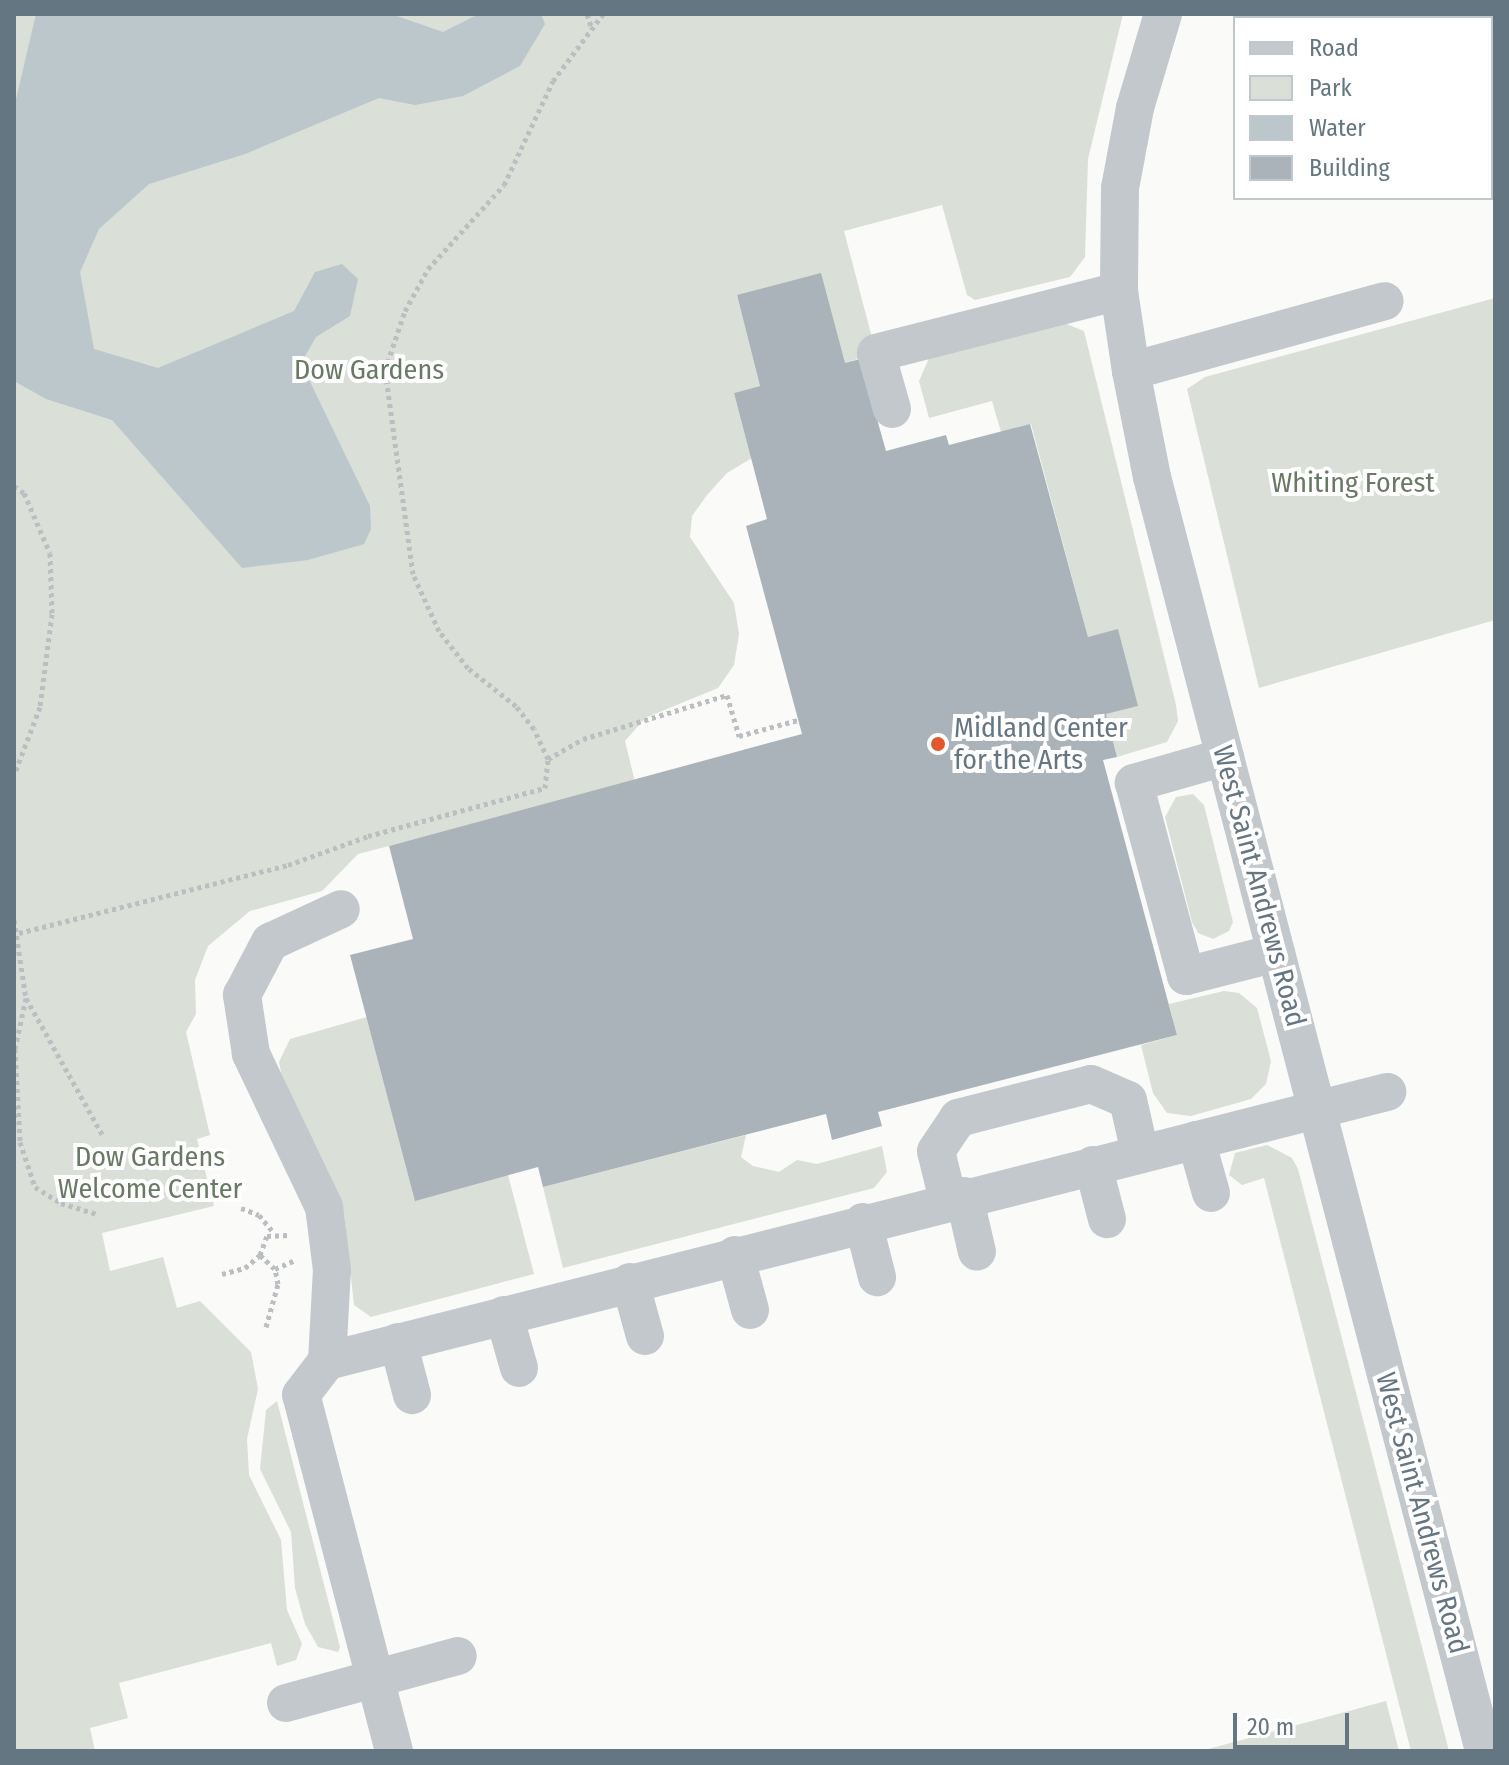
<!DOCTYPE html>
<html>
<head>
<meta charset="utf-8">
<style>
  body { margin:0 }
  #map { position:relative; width:1509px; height:1765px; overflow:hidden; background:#fafaf8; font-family:"Fira Sans Condensed",sans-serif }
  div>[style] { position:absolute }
  .green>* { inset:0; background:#dadfd7 }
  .water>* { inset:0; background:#bbc7cb }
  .building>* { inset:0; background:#aab3b9 }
  .path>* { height:5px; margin-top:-2.5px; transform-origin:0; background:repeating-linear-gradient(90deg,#bbbfc2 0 4px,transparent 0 8px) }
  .minor>* { height:38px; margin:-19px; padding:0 19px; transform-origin:19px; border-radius:19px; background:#c3c8cc }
  .dots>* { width:22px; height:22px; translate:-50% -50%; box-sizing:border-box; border:4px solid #fff; border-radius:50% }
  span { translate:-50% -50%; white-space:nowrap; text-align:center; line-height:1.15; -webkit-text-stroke:8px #fff; paint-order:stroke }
  .park-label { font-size:28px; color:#687a64 }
  .poi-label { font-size:28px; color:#657683 }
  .left { translate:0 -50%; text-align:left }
  .street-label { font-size:28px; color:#657683 }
  .frame { position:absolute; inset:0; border:16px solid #657683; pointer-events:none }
  .legend { position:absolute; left:1233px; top:16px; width:260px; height:184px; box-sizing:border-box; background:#fff; border:2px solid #c1c8cd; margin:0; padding:10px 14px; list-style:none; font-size:24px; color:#657683 }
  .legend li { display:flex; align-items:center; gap:16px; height:40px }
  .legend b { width:40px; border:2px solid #c1c8cd }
  .scale { position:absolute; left:1233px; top:1713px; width:116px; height:36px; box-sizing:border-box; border:4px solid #657683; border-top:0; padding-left:10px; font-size:24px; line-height:28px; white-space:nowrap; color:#657683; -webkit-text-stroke:6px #fff; paint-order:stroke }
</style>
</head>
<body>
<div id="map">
  <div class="green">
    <i style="clip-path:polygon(14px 14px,1123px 14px,1088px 159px,1085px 257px,1070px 277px,975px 300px,967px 295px,942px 205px,844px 231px,876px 353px,845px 363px,737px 295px,760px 386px,734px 393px,752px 458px,727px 473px,707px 495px,692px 516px,690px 537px,734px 603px,739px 634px,734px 665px,718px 688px,645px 718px,625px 741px,635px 782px,358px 854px,322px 891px,250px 911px,208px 946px,195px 980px,196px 1014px,186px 1032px,210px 1135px,197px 1139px,214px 1206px,102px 1233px,110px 1271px,163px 1257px,177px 1308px,200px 1301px,251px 1352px,258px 1389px,247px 1439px,249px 1475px,281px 1540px,287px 1610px,302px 1644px,296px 1660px,277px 1666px,271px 1643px,119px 1683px,128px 1718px,90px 1728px,95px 1751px,14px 1751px)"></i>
    <i style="clip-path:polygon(1495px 298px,1495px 620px,1259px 688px,1187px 389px,1205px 377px)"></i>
    <i style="clip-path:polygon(1062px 322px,1084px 331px,1176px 705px,1178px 721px,1167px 742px,1117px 757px,1106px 714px,1137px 706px,1118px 630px,1088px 637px,1031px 424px,1001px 432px,992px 401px,929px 418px,919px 381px,929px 358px)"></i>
    <i style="clip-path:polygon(1193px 794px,1204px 805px,1233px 922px,1229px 931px,1213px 939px,1198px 933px,1192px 922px,1165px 817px,1176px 797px)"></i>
    <i style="clip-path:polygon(1224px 991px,1239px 993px,1257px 1008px,1271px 1061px,1266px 1084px,1251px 1099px,1191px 1116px,1167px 1113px,1153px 1093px,1141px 1045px,1177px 1035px,1169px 1004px)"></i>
    <i style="clip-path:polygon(367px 1017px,508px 1175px,534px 1274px,371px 1317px,354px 1305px,344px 1214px,285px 1092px,279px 1062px,290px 1039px)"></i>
    <i style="clip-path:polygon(746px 1135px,741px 1157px,753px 1166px,779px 1172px,797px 1160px,817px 1164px,882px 1146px,887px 1172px,874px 1188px,563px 1268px,543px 1187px)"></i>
    <i style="clip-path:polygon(1267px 1145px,1292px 1158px,1298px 1169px,1449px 1751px,1411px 1751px,1264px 1178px,1242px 1185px,1229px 1175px,1235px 1153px)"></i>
    <i style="clip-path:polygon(277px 1401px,340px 1647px,338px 1652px,318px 1647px,305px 1624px,295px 1588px,291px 1532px,260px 1469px,266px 1410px)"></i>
    <i style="clip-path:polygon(1386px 1701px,1399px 1751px,1201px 1751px)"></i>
  </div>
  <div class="water">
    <i style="clip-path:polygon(36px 14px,391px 14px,443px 32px,479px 14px,541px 14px,545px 24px,520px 66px,463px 96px,415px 105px,379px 98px,245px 154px,149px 184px,99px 229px,80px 272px,94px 349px,158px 368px,294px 311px,315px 272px,342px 264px,358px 279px,350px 316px,316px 337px,301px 363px,370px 506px,371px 529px,364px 544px,308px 560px,242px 568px,112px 420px,46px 399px,14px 381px,14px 108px)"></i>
  </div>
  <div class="building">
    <i style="clip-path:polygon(821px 273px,845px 363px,860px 359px,886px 451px,946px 435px,949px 445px,1030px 424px,1088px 637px,1118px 629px,1138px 706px,1106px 714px,1117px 757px,1103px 760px,1177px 1035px,878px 1112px,882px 1126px,832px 1140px,826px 1114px,543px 1187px,538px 1167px,415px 1201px,350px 955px,413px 939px,389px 846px,802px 734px,746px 526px,767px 519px,734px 393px,760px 386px,737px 295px)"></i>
  </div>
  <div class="path">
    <i style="left:587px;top:14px;width:13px;rotate:72deg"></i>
    <i style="left:14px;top:486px;width:12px;rotate:35deg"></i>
    <i style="left:24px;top:493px;width:65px;rotate:66.6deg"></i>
    <i style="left:50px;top:553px;width:61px;rotate:88.1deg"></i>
    <i style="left:52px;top:614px;width:94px;rotate:97.4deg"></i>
    <i style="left:40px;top:707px;width:73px;rotate:110.9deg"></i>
    <i style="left:548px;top:759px;width:40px;rotate:-29.7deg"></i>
    <i style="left:583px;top:739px;width:151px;rotate:-17deg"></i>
    <i style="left:727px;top:695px;width:43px;rotate:73.7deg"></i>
    <i style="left:739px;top:736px;width:61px;rotate:-15.2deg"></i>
    <i style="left:14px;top:920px;width:79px;rotate:81.3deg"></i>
    <i style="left:26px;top:998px;width:52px;rotate:102.2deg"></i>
    <i style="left:15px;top:1049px;width:93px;rotate:86.9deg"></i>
    <i style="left:20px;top:1142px;width:47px;rotate:71.6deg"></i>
    <i style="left:35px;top:1187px;width:31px;rotate:32deg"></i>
    <i style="left:61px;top:1203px;width:38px;rotate:17deg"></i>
    <i style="left:19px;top:933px;width:277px;rotate:-14.2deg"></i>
    <i style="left:288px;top:865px;width:85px;rotate:-19.9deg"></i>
    <i style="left:368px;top:836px;width:183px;rotate:-15.2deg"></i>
    <i style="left:545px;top:788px;width:29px;rotate:-84deg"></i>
    <i style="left:548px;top:759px;width:33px;rotate:-115deg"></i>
    <i style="left:534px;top:729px;width:29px;rotate:-128deg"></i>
    <i style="left:516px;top:706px;width:61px;rotate:-141.6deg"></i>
    <i style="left:468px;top:668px;width:47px;rotate:-128.1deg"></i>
    <i style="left:439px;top:631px;width:63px;rotate:-114.5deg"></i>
    <i style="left:413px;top:574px;width:206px;rotate:-97.8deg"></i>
    <i style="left:385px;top:370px;width:62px;rotate:-71.3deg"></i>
    <i style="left:405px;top:311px;width:48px;rotate:-61.3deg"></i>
    <i style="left:428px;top:269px;width:113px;rotate:-47.9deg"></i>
    <i style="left:504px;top:185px;width:115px;rotate:-64.8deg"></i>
    <i style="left:553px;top:81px;width:84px;rotate:-53.3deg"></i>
    <i style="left:26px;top:998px;width:158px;rotate:60.8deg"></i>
    <i style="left:241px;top:1208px;width:19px;rotate:21deg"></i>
    <i style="left:259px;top:1215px;width:23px;rotate:50deg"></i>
    <i style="left:260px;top:1255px;width:21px;rotate:43deg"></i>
    <i style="left:275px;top:1269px;width:20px;rotate:-24deg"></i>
    <i style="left:222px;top:1274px;width:24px;rotate:-15deg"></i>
    <i style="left:245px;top:1268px;width:20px;rotate:-41deg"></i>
    <i style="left:260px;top:1255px;width:20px;rotate:-70deg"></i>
    <i style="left:267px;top:1236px;width:21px;rotate:-3deg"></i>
    <i style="left:266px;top:1327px;width:45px;rotate:-74.4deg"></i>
    <i style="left:278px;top:1284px;width:15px;rotate:-101deg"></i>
  </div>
  <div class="minor">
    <i style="left:1163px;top:14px;width:98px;rotate:106.6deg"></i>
    <i style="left:1135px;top:108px;width:81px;rotate:100.6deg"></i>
    <i style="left:1120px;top:188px;width:103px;rotate:90.6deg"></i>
    <i style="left:1119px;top:291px;width:81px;rotate:81.5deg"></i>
    <i style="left:1131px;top:371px;width:108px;rotate:78.8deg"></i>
    <i style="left:1152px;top:477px;width:1317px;rotate:75.39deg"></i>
    <i style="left:1131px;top:371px;width:263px;rotate:-15.4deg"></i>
    <i style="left:892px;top:409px;width:58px;rotate:-105.9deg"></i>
    <i style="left:876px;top:353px;width:251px;rotate:-14.3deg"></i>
    <i style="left:1225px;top:757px;width:95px;rotate:164.1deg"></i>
    <i style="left:1134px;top:783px;width:200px;rotate:74.9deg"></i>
    <i style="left:1186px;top:976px;width:93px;rotate:-14.3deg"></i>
    <i style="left:1196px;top:1140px;width:55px;rotate:74.2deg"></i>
    <i style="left:1093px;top:1165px;width:56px;rotate:75.5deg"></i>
    <i style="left:964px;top:1196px;width:57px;rotate:76.9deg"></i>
    <i style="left:948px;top:1200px;width:50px;rotate:-103.8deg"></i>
    <i style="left:936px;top:1151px;width:40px;rotate:-56deg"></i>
    <i style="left:958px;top:1118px;width:137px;rotate:-14.3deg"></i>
    <i style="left:1091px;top:1084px;width:40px;rotate:23.4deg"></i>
    <i style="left:1128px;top:1100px;width:54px;rotate:77.2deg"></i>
    <i style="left:863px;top:1222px;width:57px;rotate:75.7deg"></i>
    <i style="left:735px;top:1255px;width:57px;rotate:74.7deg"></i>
    <i style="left:630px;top:1282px;width:56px;rotate:74.5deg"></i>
    <i style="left:504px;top:1315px;width:55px;rotate:74.2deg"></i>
    <i style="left:398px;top:1342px;width:55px;rotate:75.2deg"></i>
    <i style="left:327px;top:1361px;width:91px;rotate:-86.9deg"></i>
    <i style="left:332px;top:1270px;width:64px;rotate:-97.2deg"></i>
    <i style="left:324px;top:1207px;width:170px;rotate:-115.5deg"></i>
    <i style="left:251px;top:1054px;width:60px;rotate:-98.7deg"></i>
    <i style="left:242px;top:995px;width:60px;rotate:-62.2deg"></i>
    <i style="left:270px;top:942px;width:78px;rotate:-24.9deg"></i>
    <i style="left:286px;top:1703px;width:178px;rotate:-15.3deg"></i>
    <i style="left:394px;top:1751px;width:368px;rotate:-104.6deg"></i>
    <i style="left:301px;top:1395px;width:43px;rotate:-52.6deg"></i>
    <i style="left:327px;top:1361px;width:1094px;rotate:-14.24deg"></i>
  </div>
  <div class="dots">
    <i style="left:938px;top:744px;background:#e4572e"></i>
  </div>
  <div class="park-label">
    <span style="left:369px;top:370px">Dow Gardens</span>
    <span style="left:1353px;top:483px">Whiting Forest</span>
    <span style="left:150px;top:1173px">Dow Gardens<br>Welcome Center</span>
  </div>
  <div class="poi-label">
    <span class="left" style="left:954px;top:744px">Midland Center<br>for the Arts</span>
  </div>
  <div class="street-label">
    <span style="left:1259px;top:886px;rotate:75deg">West Saint Andrews Road</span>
    <span style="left:1422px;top:1513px;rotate:75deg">West Saint Andrews Road</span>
  </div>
  <div class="frame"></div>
  <ul class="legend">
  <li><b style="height:10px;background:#c3c8cc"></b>Road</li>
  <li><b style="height:22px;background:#dadfd7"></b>Park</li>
  <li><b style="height:22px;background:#bbc7cb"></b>Water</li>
  <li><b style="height:22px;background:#aab3b9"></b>Building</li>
  </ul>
  <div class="scale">20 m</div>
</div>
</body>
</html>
